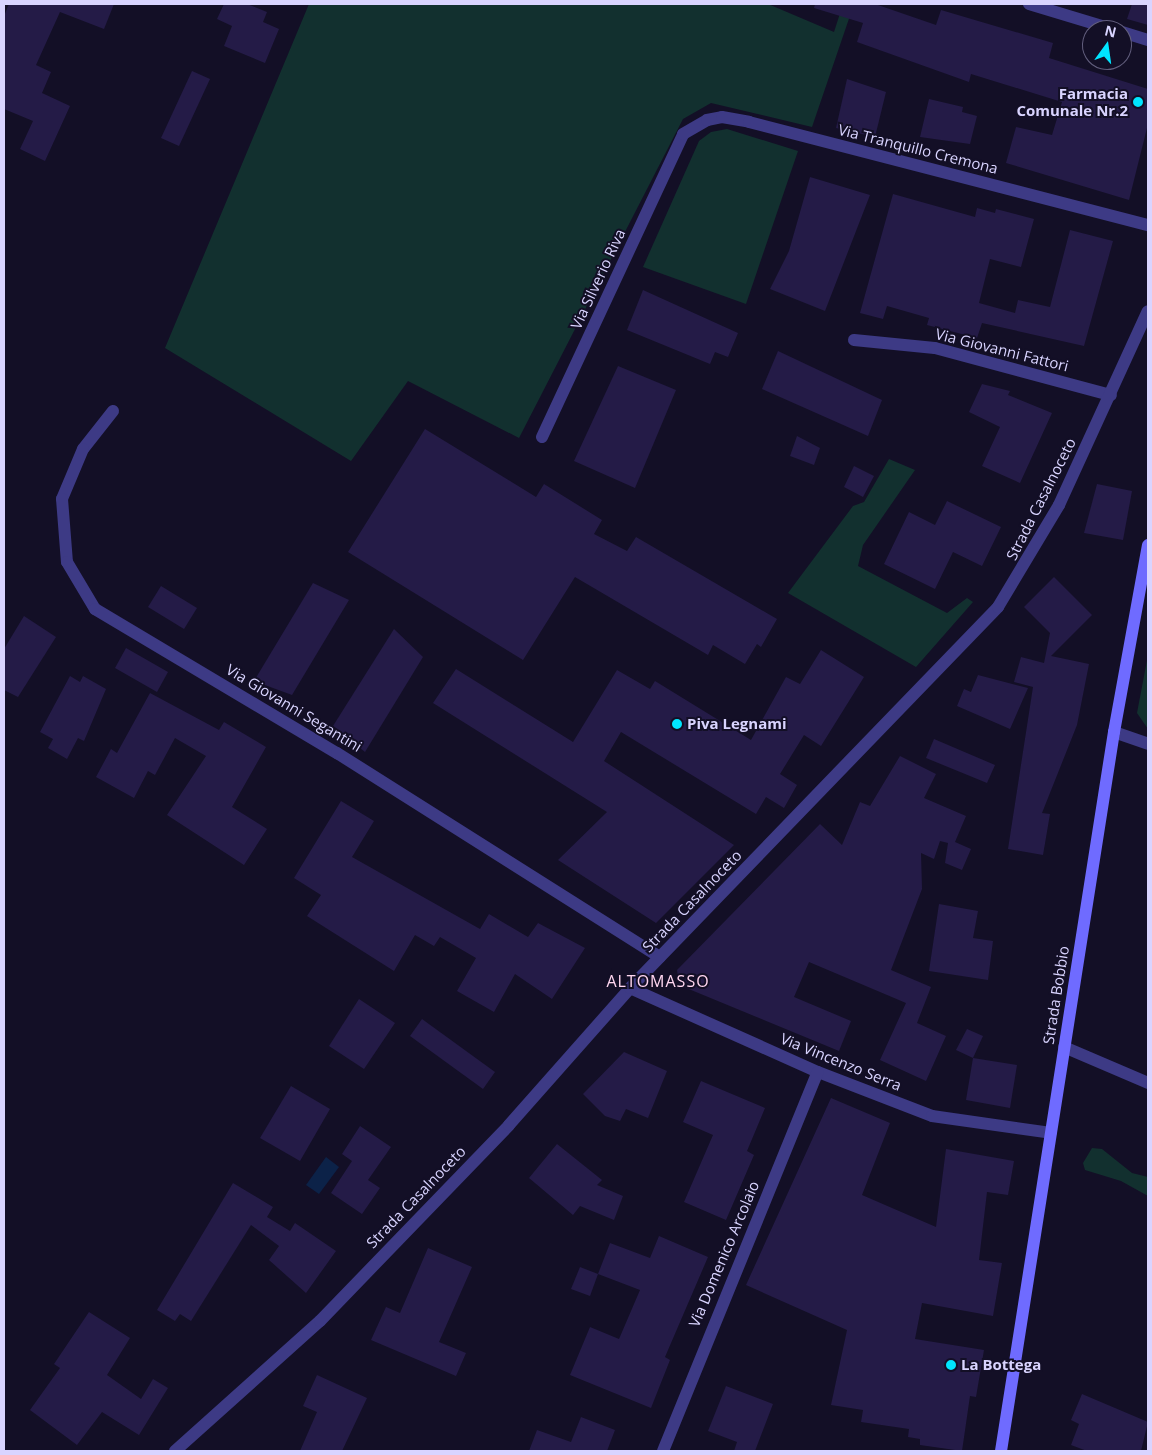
<!DOCTYPE html>
<html>
<head>
<meta charset="utf-8">
<style>
  body { margin:0 }
  #map { position:relative; width:1152px; height:1455px; overflow:hidden; background:#130f26; font-family:"Open Sans",sans-serif }
  div>[style] { position:absolute }
  .green>* { inset:0; background:#12302f }
  .water>* { inset:0; background:#0c2248 }
  .building>* { inset:0; background:#241b47 }
  .minor>* { height:12px; margin:-6px; padding:0 6px; transform-origin:6px; border-radius:6px; background:#3d3a85 }
  .secondary>* { height:12px; margin:-6px; padding:0 6px; transform-origin:6px; border-radius:6px; background:#6f6bff }
  .dots>* { width:14px; height:14px; translate:-50% -50%; box-sizing:border-box; border:2px solid #130f26; border-radius:50% }
  span { translate:-50% -50%; white-space:nowrap; text-align:center; line-height:1.15; -webkit-text-stroke:4px #130f26; paint-order:stroke }
  .poi-label { font-size:15px; color:#d9d4ff; font-weight:700 }
  .right { translate:-100% -50%; text-align:right }
  .left { translate:0 -50%; text-align:left }
  .street-label { font-size:15px; color:#d9d4ff }
  .neighbourhood-label { font-size:16px; color:#ffd6f0; letter-spacing:1px }
  .frame { position:absolute; inset:0; border:5px solid #d9d4ff; pointer-events:none }
  .north { position:absolute; left:1082px; top:20px; width:50px; height:50px; box-sizing:border-box; background:#130f26; border:1px solid #625e7d; border-radius:50%; rotate:14deg; font-size:14px; font-weight:700; line-height:20px; text-align:center; color:#d9d4ff }
  .north::after { content:''; display:block; margin:auto; width:18px; height:22px; background:#00e5ff; clip-path:polygon(50% 0,100% 100%,50% 72%,0 100%) }
</style>
</head>
<body>
<div id="map">
  <div class="green">
    <i style="clip-path:polygon(309px 4px,768px 4px,834px 32px,843px 4px,854px 4px,812px 127px,711px 103px,683px 119px,519px 438px,408px 381px,351px 461px,165px 348px)"></i>
    <i style="clip-path:polygon(727px 129px,798px 151px,746px 304px,643px 267px,699px 141px,711px 132px)"></i>
    <i style="clip-path:polygon(889px 459px,915px 470px,863px 545px,858px 566px,947px 613px,967px 598px,973px 602px,916px 667px,788px 593px,853px 506px,864px 502px)"></i>
    <i style="clip-path:polygon(1148px 655px,1148px 729px,1137px 713px)"></i>
    <i style="clip-path:polygon(1092px 1148px,1102px 1149px,1132px 1173px,1148px 1177px,1148px 1196px,1121px 1181px,1085px 1170px,1083px 1163px)"></i>
  </div>
  <div class="water">
    <i style="clip-path:polygon(326px 1157px,339px 1167px,319px 1194px,306px 1185px)"></i>
  </div>
  <div class="building">
    <i style="clip-path:polygon(9px 4px,114px 4px,104px 29px,60px 12px,36px 65px,51px 72px,42px 93px,70px 106px,45px 161px,20px 149px,33px 121px,4px 109px,4px 16px)"></i>
    <i style="clip-path:polygon(224px 4px,247px 4px,267px 12px,263px 22px,279px 29px,265px 63px,224px 46px,232px 26px,217px 19px)"></i>
    <i style="clip-path:polygon(815px 4px,875px 4px,936px 25px,941px 10px,1053px 43px,1049px 58px,1148px 89px,1148px 124px,1129px 200px,1006px 163px,1016px 127px,1052px 135px,1062px 102px,971px 74px,969px 82px,857px 42px,863px 23px,814px 8px)"></i>
    <i style="clip-path:polygon(1132px 4px,1148px 4px,1148px 25px,1127px 19px)"></i>
    <i style="clip-path:polygon(192px 71px,210px 79px,179px 146px,161px 138px)"></i>
    <i style="clip-path:polygon(847px 79px,886px 92px,875px 137px,836px 128px)"></i>
    <i style="clip-path:polygon(929px 99px,963px 107px,962px 112px,977px 116px,970px 144px,920px 137px)"></i>
    <i style="clip-path:polygon(810px 177px,870px 195px,825px 311px,770px 289px,789px 251px)"></i>
    <i style="clip-path:polygon(893px 194px,975px 217px,977px 208px,995px 213px,996px 209px,1034px 219px,1021px 267px,990px 259px,979px 303px,1015px 313px,1018px 300px,1050px 307px,1070px 230px,1113px 241px,1084px 346px,982px 323px,977px 338px,927px 325px,929px 318px,887px 306px,883px 319px,860px 313px)"></i>
    <i style="clip-path:polygon(643px 290px,738px 333px,728px 357px,715px 352px,710px 364px,627px 330px)"></i>
    <i style="clip-path:polygon(778px 351px,882px 400px,868px 436px,762px 389px)"></i>
    <i style="clip-path:polygon(618px 366px,676px 390px,635px 488px,574px 461px)"></i>
    <i style="clip-path:polygon(982px 384px,1010px 391px,1008px 395px,1052px 413px,1020px 483px,982px 466px,1000px 427px,969px 412px)"></i>
    <i style="clip-path:polygon(425px 429px,536px 497px,544px 484px,602px 520px,594px 534px,627px 551px,636px 537px,777px 619px,761px 647px,757px 644px,745px 664px,713px 645px,708px 655px,575px 577px,523px 660px,348px 552px)"></i>
    <i style="clip-path:polygon(797px 436px,820px 448px,814px 465px,790px 456px)"></i>
    <i style="clip-path:polygon(854px 466px,874px 476px,863px 497px,844px 487px)"></i>
    <i style="clip-path:polygon(1097px 484px,1132px 491px,1123px 540px,1084px 533px)"></i>
    <i style="clip-path:polygon(947px 501px,1001px 527px,982px 566px,953px 552px,935px 589px,884px 564px,909px 512px,935px 525px)"></i>
    <i style="clip-path:polygon(1054px 577px,1092px 615px,1051px 656px,1089px 664px,1077px 725px,1042px 813px,1050px 814px,1043px 855px,1008px 849px,1033px 687px,1014px 682px,1021px 657px,1044px 663px,1050px 633px,1024px 607px)"></i>
    <i style="clip-path:polygon(313px 583px,349px 600px,292px 695px,254px 681px)"></i>
    <i style="clip-path:polygon(161px 586px,197px 608px,184px 629px,148px 607px)"></i>
    <i style="clip-path:polygon(24px 616px,56px 637px,18px 697px,4px 690px,4px 649px)"></i>
    <i style="clip-path:polygon(394px 629px,423px 657px,365px 752px,333px 726px)"></i>
    <i style="clip-path:polygon(126px 648px,168px 672px,157px 692px,115px 668px)"></i>
    <i style="clip-path:polygon(821px 650px,864px 677px,821px 746px,804px 735px,780px 774px,797px 785px,784px 808px,766px 797px,756px 814px,621px 732px,604px 761px,734px 845px,656px 923px,558px 860px,607px 812px,433px 703px,456px 669px,573px 742px,617px 670px,650px 689px,655px 681px,751px 740px,786px 677px,800px 684px)"></i>
    <i style="clip-path:polygon(978px 675px,1028px 688px,1010px 729px,957px 706px,964px 689px,971px 692px)"></i>
    <i style="clip-path:polygon(70px 676px,80px 682px,83px 676px,106px 689px,84px 741px,78px 738px,67px 759px,48px 748px,53px 739px,40px 732px)"></i>
    <i style="clip-path:polygon(150px 693px,219px 730px,224px 722px,266px 747px,232px 807px,267px 829px,244px 865px,167px 815px,206px 756px,175px 738px,155px 775px,148px 771px,134px 798px,96px 777px,111px 749px,117px 753px)"></i>
    <i style="clip-path:polygon(934px 739px,995px 765px,987px 783px,926px 758px)"></i>
    <i style="clip-path:polygon(900px 756px,936px 774px,924px 798px,966px 816px,955px 842px,971px 849px,962px 870px,945px 863px,948px 843px,940px 841px,934px 859px,921px 853px,922px 889px,891px 970px,931px 987px,917px 1023px,946px 1036px,926px 1081px,880px 1060px,906px 1003px,809px 962px,794px 997px,851px 1021px,839px 1051px,679px 985px,677px 970px,820px 824px,842px 845px,860px 802px,870px 806px)"></i>
    <i style="clip-path:polygon(341px 801px,374px 821px,352px 857px,480px 929px,489px 914px,528px 937px,538px 923px,585px 948px,552px 999px,515px 974px,494px 1012px,457px 991px,476px 958px,440px 937px,434px 946px,415px 935px,394px 971px,307px 916px,321px 895px,294px 878px)"></i>
    <i style="clip-path:polygon(939px 904px,978px 911px,973px 938px,993px 941px,988px 980px,929px 971px)"></i>
    <i style="clip-path:polygon(359px 999px,395px 1023px,364px 1069px,329px 1046px)"></i>
    <i style="clip-path:polygon(422px 1019px,495px 1072px,483px 1089px,410px 1036px)"></i>
    <i style="clip-path:polygon(967px 1029px,983px 1036px,973px 1058px,956px 1050px)"></i>
    <i style="clip-path:polygon(624px 1052px,667px 1071px,648px 1118px,626px 1109px,620px 1121px,605px 1116px,583px 1094px)"></i>
    <i style="clip-path:polygon(973px 1058px,1017px 1065px,1010px 1108px,966px 1100px)"></i>
    <i style="clip-path:polygon(701px 1081px,765px 1108px,747px 1151px,754px 1155px,726px 1220px,684px 1202px,713px 1135px,683px 1122px)"></i>
    <i style="clip-path:polygon(291px 1086px,330px 1109px,300px 1161px,260px 1138px)"></i>
    <i style="clip-path:polygon(831px 1098px,890px 1123px,862px 1195px,936px 1227px,946px 1149px,1014px 1161px,1008px 1195px,987px 1192px,979px 1260px,1002px 1263px,993px 1316px,922px 1303px,915px 1339px,984px 1350px,976px 1397px,970px 1396px,962px 1451px,920px 1445px,920px 1439px,908px 1437px,909px 1429px,861px 1422px,863px 1410px,831px 1405px,847px 1330px,746px 1285px)"></i>
    <i style="clip-path:polygon(360px 1126px,391px 1147px,368px 1180px,380px 1188px,362px 1214px,331px 1193px,352px 1161px,342px 1154px)"></i>
    <i style="clip-path:polygon(557px 1144px,602px 1180px,597px 1185px,623px 1196px,614px 1220px,580px 1206px,573px 1215px,529px 1178px)"></i>
    <i style="clip-path:polygon(233px 1183px,273px 1207px,267px 1217px,290px 1231px,295px 1223px,336px 1251px,306px 1293px,269px 1260px,279px 1246px,251px 1225px,191px 1321px,180px 1314px,175px 1321px,157px 1310px)"></i>
    <i style="clip-path:polygon(659px 1236px,708px 1257px,665px 1357px,670px 1360px,651px 1408px,570px 1375px,590px 1327px,619px 1339px,640px 1290px,598px 1274px,610px 1243px,650px 1258px)"></i>
    <i style="clip-path:polygon(428px 1248px,472px 1267px,439px 1342px,466px 1353px,456px 1376px,371px 1340px,386px 1307px,400px 1313px)"></i>
    <i style="clip-path:polygon(580px 1267px,598px 1274px,590px 1296px,571px 1289px)"></i>
    <i style="clip-path:polygon(89px 1312px,130px 1338px,107px 1375px,141px 1399px,153px 1379px,168px 1388px,139px 1435px,102px 1412px,77px 1445px,30px 1410px,60px 1368px,54px 1364px)"></i>
    <i style="clip-path:polygon(317px 1375px,367px 1398px,342px 1451px,300px 1451px,317px 1412px,303px 1406px)"></i>
    <i style="clip-path:polygon(726px 1386px,773px 1404px,755px 1451px,734px 1451px,737px 1442px,708px 1431px)"></i>
    <i style="clip-path:polygon(1082px 1394px,1148px 1422px,1141px 1451px,1087px 1451px,1071px 1445px,1079px 1424px,1071px 1420px)"></i>
    <i style="clip-path:polygon(581px 1417px,615px 1430px,607px 1451px,529px 1451px,537px 1430px,571px 1442px)"></i>
  </div>
  <div class="minor">
    <i style="left:1029px;top:4px;width:90px;rotate:16.8deg"></i>
    <i style="left:1122px;top:32px;width:27px;rotate:17deg"></i>
    <i style="left:854px;top:340px;width:81px;rotate:5.6deg"></i>
    <i style="left:935px;top:348px;width:182px;rotate:15deg"></i>
    <i style="left:113px;top:411px;width:48px;rotate:128.3deg"></i>
    <i style="left:83px;top:449px;width:54px;rotate:112.8deg"></i>
    <i style="left:62px;top:499px;width:63px;rotate:85.5deg"></i>
    <i style="left:67px;top:562px;width:55px;rotate:59.2deg"></i>
    <i style="left:95px;top:609px;width:282px;rotate:30.8deg"></i>
    <i style="left:337px;top:753px;width:382px;rotate:32.3deg"></i>
    <i style="left:542px;top:437px;width:334px;rotate:-65deg"></i>
    <i style="left:683px;top:134px;width:28px;rotate:-30deg"></i>
    <i style="left:707px;top:120px;width:15px;rotate:-11deg"></i>
    <i style="left:722px;top:117px;width:27px;rotate:10deg"></i>
    <i style="left:749px;top:122px;width:412px;rotate:14.5deg"></i>
    <i style="left:1114px;top:732px;width:36px;rotate:19deg"></i>
    <i style="left:630px;top:988px;width:206px;rotate:24.1deg"></i>
    <i style="left:818px;top:1072px;width:122px;rotate:21.1deg"></i>
    <i style="left:932px;top:1116px;width:120px;rotate:8.1deg"></i>
    <i style="left:1064px;top:1047px;width:91px;rotate:23.2deg"></i>
    <i style="left:175px;top:1451px;width:195px;rotate:-41.9deg"></i>
    <i style="left:320px;top:1321px;width:272px;rotate:-46deg"></i>
    <i style="left:509px;top:1125px;width:183px;rotate:-48.5deg"></i>
    <i style="left:630px;top:988px;width:530px;rotate:-45.99deg"></i>
    <i style="left:998px;top:607px;width:119px;rotate:-59.1deg"></i>
    <i style="left:1059px;top:505px;width:213px;rotate:-65.4deg"></i>
    <i style="left:663px;top:1451px;width:409px;rotate:-67.8deg"></i>
  </div>
  <div class="secondary">
    <i style="left:1001px;top:1451px;width:728px;rotate:-81.07deg"></i>
    <i style="left:1114px;top:732px;width:190px;rotate:-79.7deg"></i>
  </div>
  <div class="dots">
    <i style="left:1138px;top:102px;background:#00e5ff"></i>
    <i style="left:677px;top:724px;background:#00e5ff"></i>
    <i style="left:951px;top:1365px;background:#00e5ff"></i>
  </div>
  <div class="poi-label">
    <span class="right" style="left:1128px;top:102px">Farmacia<br>Comunale Nr.2</span>
    <span class="left" style="left:687px;top:724px">Piva Legnami</span>
    <span class="left" style="left:961px;top:1365px">La Bottega</span>
  </div>
  <div class="street-label">
    <span style="left:918px;top:149px;rotate:14deg">Via Tranquillo Cremona</span>
    <span style="left:598px;top:279px;rotate:-65deg">Via Silverio Riva</span>
    <span style="left:1002px;top:350px;rotate:14deg">Via Giovanni Fattori</span>
    <span style="left:1041px;top:499px;rotate:-63deg">Strada Casalnoceto</span>
    <span style="left:294px;top:708px;rotate:31deg">Via Giovanni Segantini</span>
    <span style="left:692px;top:901px;rotate:-46deg">Strada Casalnoceto</span>
    <span style="left:1056px;top:995px;rotate:-81deg">Strada Bobbio</span>
    <span style="left:841px;top:1062px;rotate:22deg">Via Vincenzo Serra</span>
    <span style="left:416px;top:1197px;rotate:-46deg">Strada Casalnoceto</span>
    <span style="left:724px;top:1254px;rotate:-67deg">Via Domenico Arcolaio</span>
  </div>
  <div class="neighbourhood-label">
    <span style="left:658px;top:981px">ALTOMASSO</span>
  </div>
  <div class="frame"></div>
  <div class="north">N</div>
</div>
</body>
</html>
